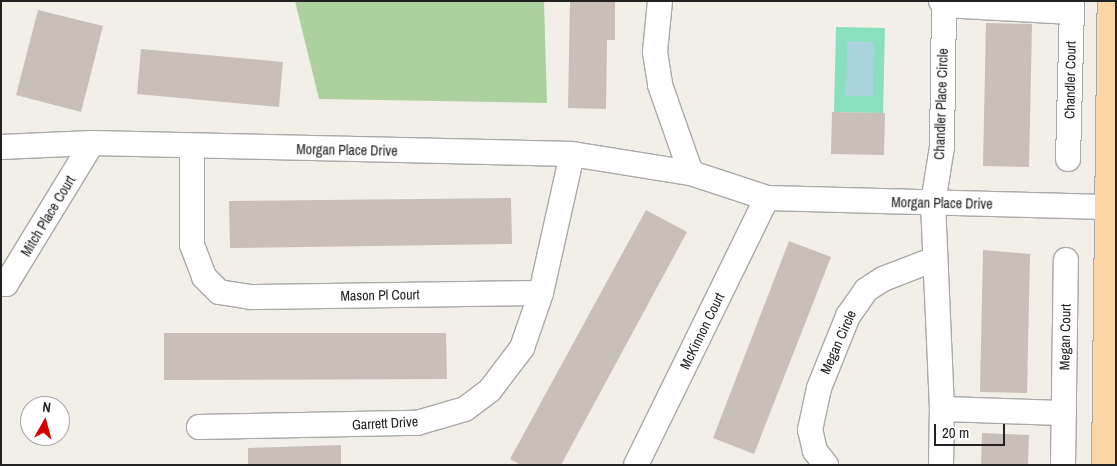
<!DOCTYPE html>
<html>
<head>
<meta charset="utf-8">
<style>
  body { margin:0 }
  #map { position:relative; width:1117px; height:466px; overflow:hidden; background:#f2efe9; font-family:"Archivo Narrow",sans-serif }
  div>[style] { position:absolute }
  .forest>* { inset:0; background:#add19e }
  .pitch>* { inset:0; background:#88e0be }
  .water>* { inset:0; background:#aad3df }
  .building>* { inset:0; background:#c7bfb8 }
  .roads { filter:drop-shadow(1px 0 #a9a9a9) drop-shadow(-1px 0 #a9a9a9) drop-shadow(0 1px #a9a9a9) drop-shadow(0 -1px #a9a9a9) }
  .street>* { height:24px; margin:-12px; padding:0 12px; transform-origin:12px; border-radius:12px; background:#fff }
  .primary>* { height:28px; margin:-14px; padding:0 14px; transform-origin:14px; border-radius:14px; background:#fcd6a4 }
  span { translate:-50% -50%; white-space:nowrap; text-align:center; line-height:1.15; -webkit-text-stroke:4px #fff; paint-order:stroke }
  .street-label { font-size:14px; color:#222 }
  .frame { position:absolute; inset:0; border:2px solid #222; pointer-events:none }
  .north { position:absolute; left:20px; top:396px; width:50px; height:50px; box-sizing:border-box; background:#fff; border:1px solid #a7a7a7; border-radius:50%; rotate:7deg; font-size:14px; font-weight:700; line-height:20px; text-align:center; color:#222 }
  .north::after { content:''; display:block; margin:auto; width:18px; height:22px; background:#d40000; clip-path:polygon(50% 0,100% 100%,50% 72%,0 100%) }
  .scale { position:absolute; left:934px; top:424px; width:71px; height:22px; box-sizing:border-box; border:2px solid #222; border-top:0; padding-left:6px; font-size:15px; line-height:18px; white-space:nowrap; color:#222; -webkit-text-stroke:4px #fff; paint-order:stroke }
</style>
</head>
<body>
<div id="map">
  <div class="forest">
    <i style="clip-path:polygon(295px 1px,544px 1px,547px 103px,319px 99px)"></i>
  </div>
  <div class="pitch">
    <i style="clip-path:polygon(836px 27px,885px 28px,883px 113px,834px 112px)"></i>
  </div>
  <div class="water">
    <i style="clip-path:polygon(847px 41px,874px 42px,873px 96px,846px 96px)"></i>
  </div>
  <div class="building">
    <i style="clip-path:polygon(570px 1px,615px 1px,615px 40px,607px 40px,606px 109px,568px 108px)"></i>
    <i style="clip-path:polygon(38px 10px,103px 26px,81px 112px,16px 95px)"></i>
    <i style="clip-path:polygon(986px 23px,1032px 24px,1029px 167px,983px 166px)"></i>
    <i style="clip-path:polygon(141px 49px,283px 62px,279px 107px,137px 94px)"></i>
    <i style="clip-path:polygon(832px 112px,885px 113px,884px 155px,831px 154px)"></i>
    <i style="clip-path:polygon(511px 198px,512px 244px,230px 248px,229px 201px)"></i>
    <i style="clip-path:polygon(646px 210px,687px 232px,561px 465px,521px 465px,510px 459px)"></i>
    <i style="clip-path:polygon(789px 241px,831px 257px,754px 454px,713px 438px)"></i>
    <i style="clip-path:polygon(983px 250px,1030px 254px,1027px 393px,980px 392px)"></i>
    <i style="clip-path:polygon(164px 333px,446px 333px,447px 379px,164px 380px)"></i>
    <i style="clip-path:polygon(982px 433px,1029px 435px,1028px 465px,981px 465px)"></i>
    <i style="clip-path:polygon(341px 445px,341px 465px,248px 465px,248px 448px)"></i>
  </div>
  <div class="roads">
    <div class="street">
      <i style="left:660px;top:1px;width:51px;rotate:95.6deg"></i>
      <i style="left:655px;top:52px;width:33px;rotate:81deg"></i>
      <i style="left:660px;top:85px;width:93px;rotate:70.6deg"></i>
      <i style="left:691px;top:173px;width:80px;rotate:18.2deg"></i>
      <i style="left:767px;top:198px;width:349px;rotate:1.5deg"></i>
      <i style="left:941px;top:1px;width:5px;rotate:53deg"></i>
      <i style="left:944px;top:5px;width:128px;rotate:3.1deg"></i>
      <i style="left:1px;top:147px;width:91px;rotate:-2.5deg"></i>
      <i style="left:92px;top:143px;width:480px;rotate:1.3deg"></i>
      <i style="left:572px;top:154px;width:121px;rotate:9.1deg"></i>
      <i style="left:192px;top:147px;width:98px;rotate:90deg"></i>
      <i style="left:192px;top:245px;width:34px;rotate:69deg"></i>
      <i style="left:204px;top:277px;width:21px;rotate:45deg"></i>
      <i style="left:219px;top:292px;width:32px;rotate:9deg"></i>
      <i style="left:251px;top:297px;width:290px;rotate:-0.8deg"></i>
      <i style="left:1068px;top:159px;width:158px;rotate:-88.5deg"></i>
      <i style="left:1px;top:284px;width:5px"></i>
      <i style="left:6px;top:284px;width:165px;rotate:-58.6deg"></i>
      <i style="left:942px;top:409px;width:122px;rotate:1.9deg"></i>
      <i style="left:199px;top:427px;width:218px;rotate:-1.1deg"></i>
      <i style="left:417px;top:423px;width:50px;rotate:-16.3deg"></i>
      <i style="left:465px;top:409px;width:31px;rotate:-37deg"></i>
      <i style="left:490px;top:390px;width:53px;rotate:-52.7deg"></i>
      <i style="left:522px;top:348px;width:58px;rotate:-70.9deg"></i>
      <i style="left:541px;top:293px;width:142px;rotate:-77.4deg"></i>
      <i style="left:636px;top:465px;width:297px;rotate:-63.9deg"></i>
      <i style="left:826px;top:465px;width:18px;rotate:-128deg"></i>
      <i style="left:815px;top:451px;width:22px;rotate:-103deg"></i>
      <i style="left:810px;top:430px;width:43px;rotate:-77.9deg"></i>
      <i style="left:819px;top:388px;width:78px;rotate:-68.1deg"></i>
      <i style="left:848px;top:316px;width:32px;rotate:-55deg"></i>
      <i style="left:866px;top:290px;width:20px;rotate:-33deg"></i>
      <i style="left:883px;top:279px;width:53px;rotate:-21.2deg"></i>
      <i style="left:941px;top:465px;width:56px;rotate:-89deg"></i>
      <i style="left:942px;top:409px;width:206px;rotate:-92.5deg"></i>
      <i style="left:933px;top:203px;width:57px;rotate:-80.9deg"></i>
      <i style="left:942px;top:147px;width:146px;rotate:-89.2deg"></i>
      <i style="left:1063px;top:465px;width:205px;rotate:-89.2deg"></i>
    </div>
    <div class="primary">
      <i style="left:1106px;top:465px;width:464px;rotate:-89.3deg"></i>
    </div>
  </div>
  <div class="street-label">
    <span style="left:1070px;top:80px;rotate:-89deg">Chandler Court</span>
    <span style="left:941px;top:104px;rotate:-88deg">Chandler Place Circle</span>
    <span style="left:347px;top:150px;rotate:1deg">Morgan Place Drive</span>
    <span style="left:942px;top:203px;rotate:1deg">Morgan Place Drive</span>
    <span style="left:48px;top:216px;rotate:-59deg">Mitch Place Court</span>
    <span style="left:380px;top:295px;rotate:-1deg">Mason Pl Court</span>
    <span style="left:702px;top:331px;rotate:-64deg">McKinnon Court</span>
    <span style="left:1065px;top:337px;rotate:-89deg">Megan Court</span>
    <span style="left:838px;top:342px;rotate:-66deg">Megan Circle</span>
    <span style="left:385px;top:423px;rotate:-3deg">Garrett Drive</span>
  </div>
  <div class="frame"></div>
  <div class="north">N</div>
  <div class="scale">20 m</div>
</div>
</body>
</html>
